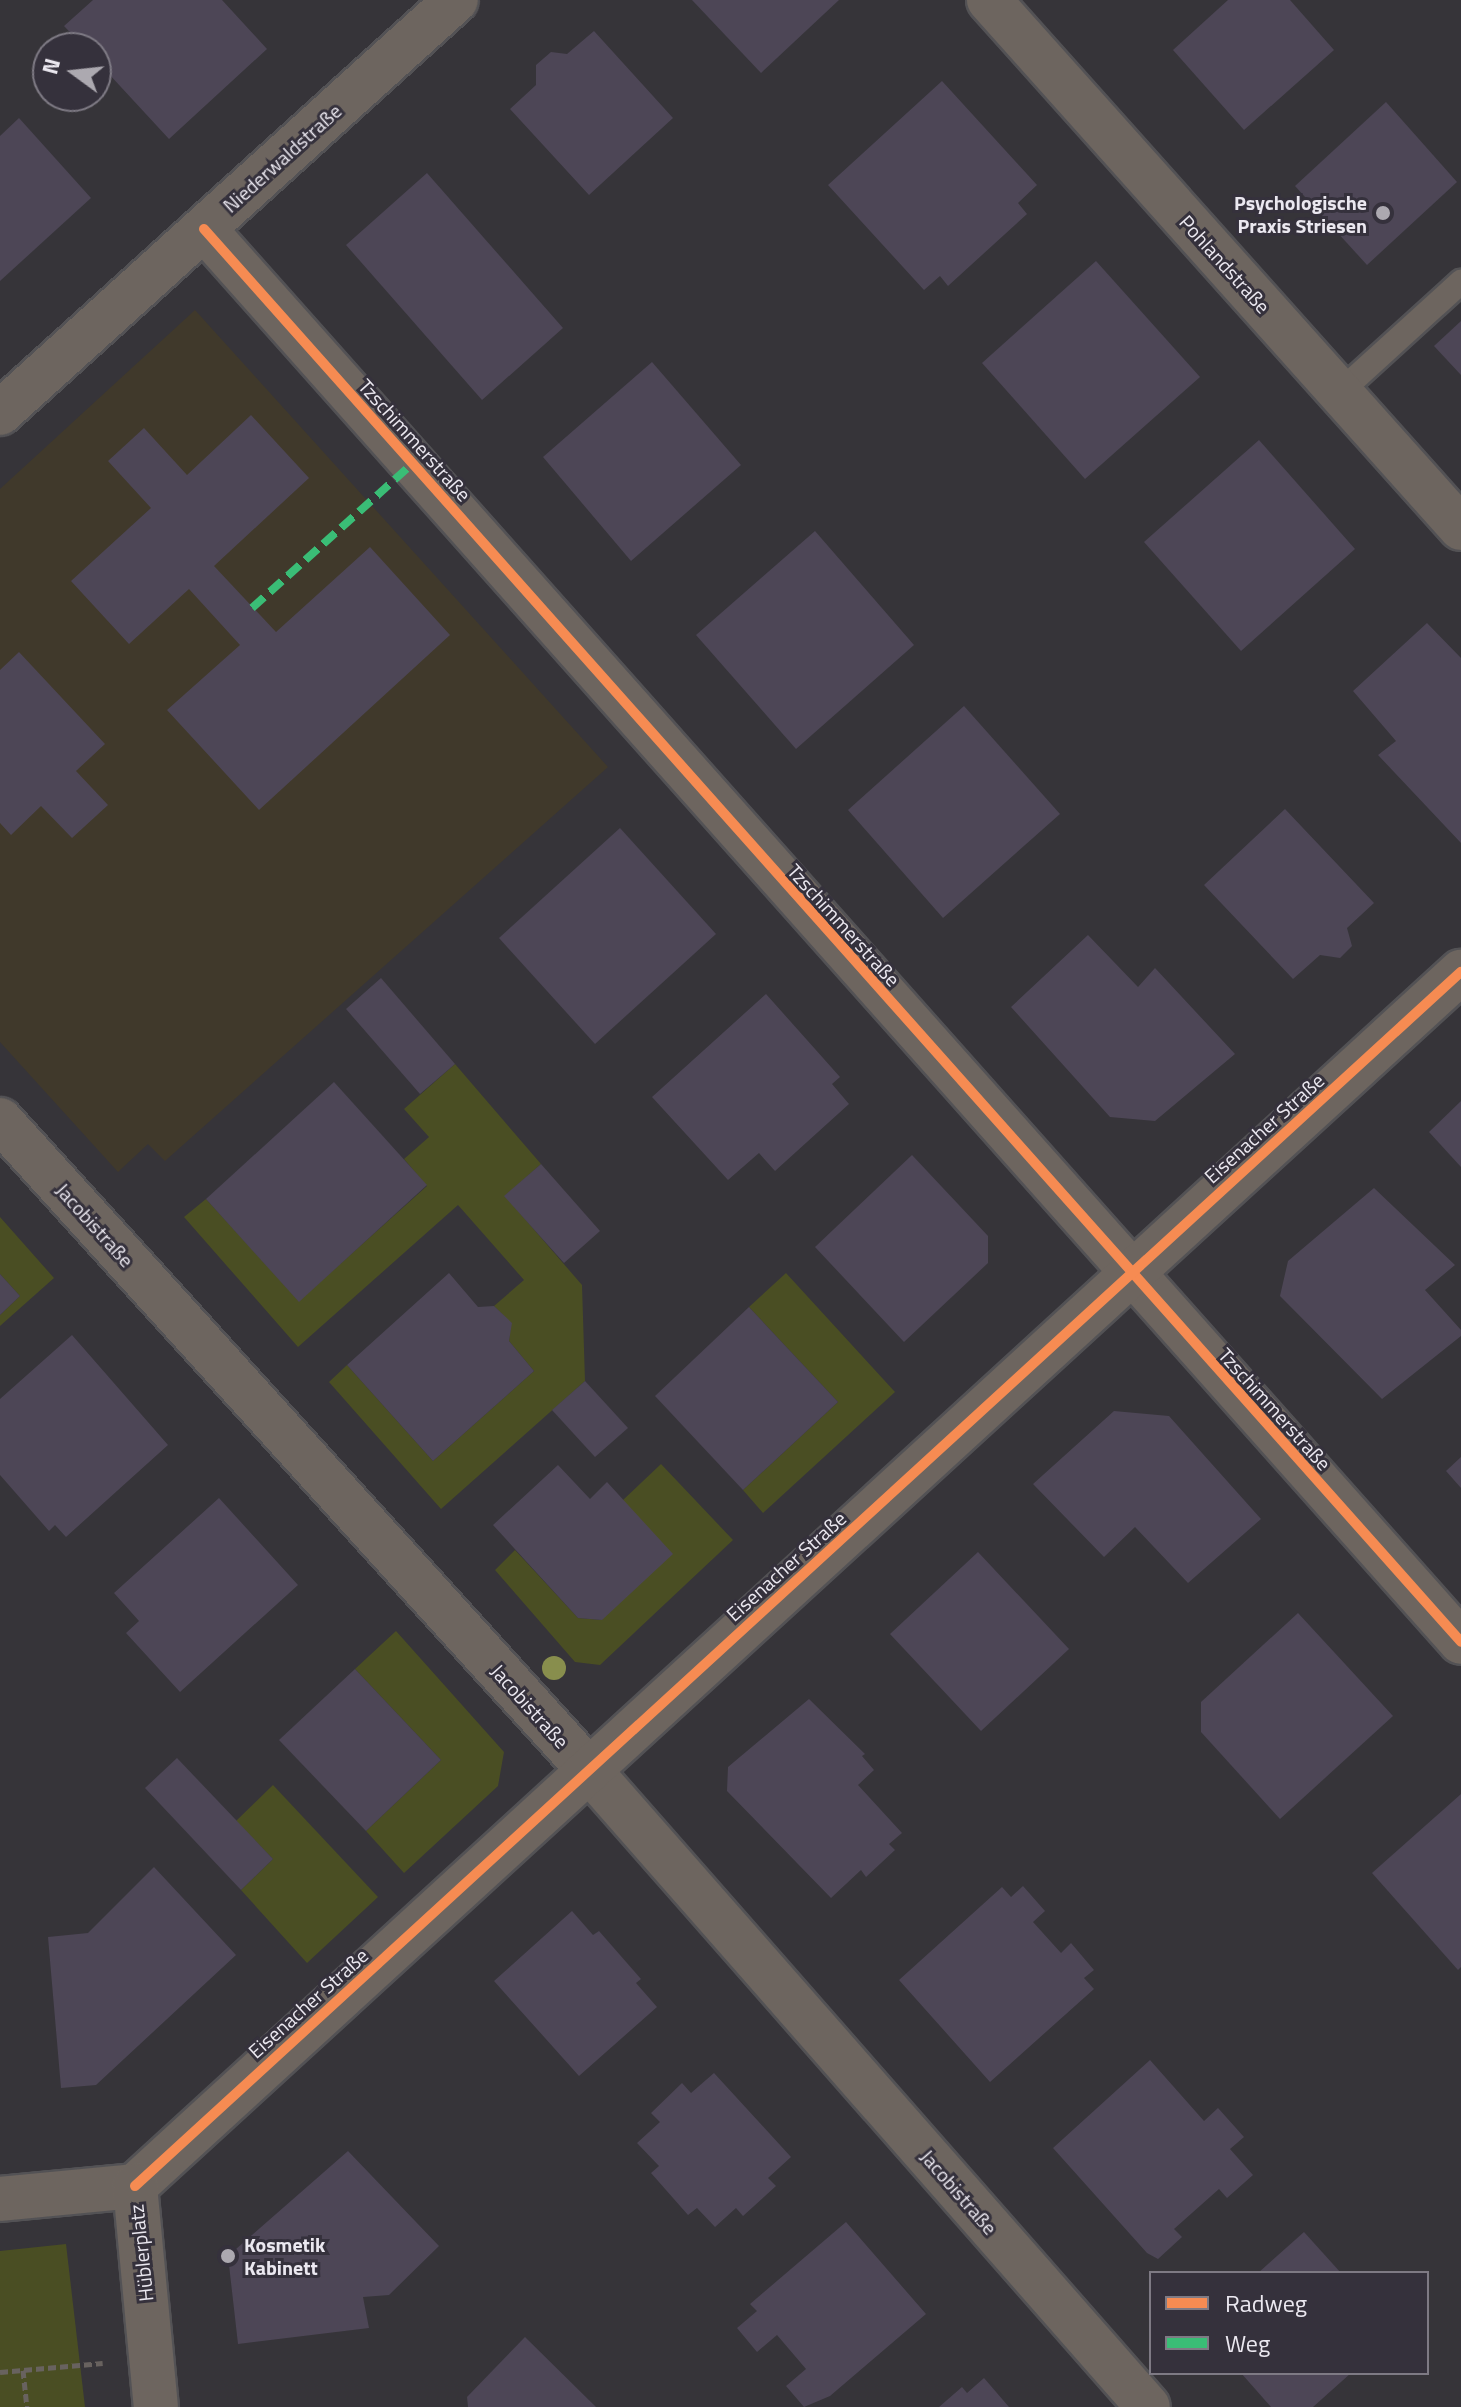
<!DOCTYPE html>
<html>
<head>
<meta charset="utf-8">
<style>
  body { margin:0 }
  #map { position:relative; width:1461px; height:2407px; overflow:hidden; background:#363439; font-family:"Titillium Web",sans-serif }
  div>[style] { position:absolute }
  .education>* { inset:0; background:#40392b }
  .green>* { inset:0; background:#4a4e23 }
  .building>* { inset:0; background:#4d4656 }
  .path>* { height:5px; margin-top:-2.5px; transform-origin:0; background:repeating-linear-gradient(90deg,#68625f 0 8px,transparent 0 12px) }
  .roads { filter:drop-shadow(2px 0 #535255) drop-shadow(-2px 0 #535255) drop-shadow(0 2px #535255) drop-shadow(0 -2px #535255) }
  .service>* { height:24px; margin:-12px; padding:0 12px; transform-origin:12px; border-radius:12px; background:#6d655f }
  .minor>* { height:44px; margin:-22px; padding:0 22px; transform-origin:22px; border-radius:22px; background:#6d655f }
  .quiet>* { height:8px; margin-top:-4px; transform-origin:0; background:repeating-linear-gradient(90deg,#3abd76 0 16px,transparent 0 24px) }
  .cycleway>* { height:10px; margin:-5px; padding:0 5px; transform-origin:5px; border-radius:5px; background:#f68b52 }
  .trees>* { width:24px; height:24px; margin:-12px; border-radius:50%; background:#888e4d }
  .dots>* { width:22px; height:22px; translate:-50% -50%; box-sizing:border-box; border:4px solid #35313c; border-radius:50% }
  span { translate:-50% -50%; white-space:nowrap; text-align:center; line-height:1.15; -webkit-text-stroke:6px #35313c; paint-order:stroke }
  .street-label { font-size:20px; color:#ebe8f0 }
  .poi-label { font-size:20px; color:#ebe8f0; font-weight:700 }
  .right { translate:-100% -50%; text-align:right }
  .left { translate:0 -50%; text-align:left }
  .legend { position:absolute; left:1149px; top:2271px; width:280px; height:104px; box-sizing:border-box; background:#35313c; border:2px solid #7e7a84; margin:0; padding:10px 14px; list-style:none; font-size:24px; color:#ebe8f0 }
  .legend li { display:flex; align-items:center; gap:16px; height:40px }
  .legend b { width:40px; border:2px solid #7e7a84 }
  .north { position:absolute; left:32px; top:32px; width:80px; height:80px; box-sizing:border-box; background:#35313c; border:2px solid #7e7a84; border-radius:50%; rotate:285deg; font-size:22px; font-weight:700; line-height:32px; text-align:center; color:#ebe8f0 }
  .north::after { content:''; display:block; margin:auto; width:28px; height:36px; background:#aca9b0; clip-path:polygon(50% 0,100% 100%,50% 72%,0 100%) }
</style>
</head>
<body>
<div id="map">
  <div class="education">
    <i style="clip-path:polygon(195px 310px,608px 767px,165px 1161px,148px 1144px,118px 1172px,0 1042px,0 489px)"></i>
  </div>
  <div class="green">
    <i style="clip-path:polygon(455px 1064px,541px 1164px,505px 1196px,582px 1285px,585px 1381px,441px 1509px,329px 1382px,347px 1365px,433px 1461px,534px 1371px,509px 1341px,511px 1323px,494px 1306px,524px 1280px,458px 1205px,298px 1347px,184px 1217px,206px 1199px,299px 1301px,427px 1186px,404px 1159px,429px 1137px,404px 1109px)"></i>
    <i style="clip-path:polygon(0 1217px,54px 1278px,0 1326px,0 1315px,20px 1296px,0 1274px)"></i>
    <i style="clip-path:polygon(786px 1273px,895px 1392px,763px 1513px,743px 1490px,838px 1402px,749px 1307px)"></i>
    <i style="clip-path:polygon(661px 1464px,733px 1540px,600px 1665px,575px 1662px,495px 1570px,515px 1550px,578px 1618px,602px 1620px,623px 1500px)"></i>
    <i style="clip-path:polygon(396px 1631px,504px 1752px,498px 1786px,404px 1873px,366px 1831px,441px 1760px,355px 1669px)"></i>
    <i style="clip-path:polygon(273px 1785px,378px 1897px,307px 1963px,241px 1890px,273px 1859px,236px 1821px)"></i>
    <i style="clip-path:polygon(66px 2244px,85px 2407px,0 2407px,0 2251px)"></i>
  </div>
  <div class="building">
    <i style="clip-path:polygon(93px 0,222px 0,267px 49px,169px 139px,96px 60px,96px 48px,85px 48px,64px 26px)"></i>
    <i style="clip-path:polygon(692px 0,839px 0,761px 73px)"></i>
    <i style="clip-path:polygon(1228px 0,1290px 0,1334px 50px,1244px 130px,1173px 50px)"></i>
    <i style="clip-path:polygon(594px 31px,673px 118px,589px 195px,510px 109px,536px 85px,536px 65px,551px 52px,567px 54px)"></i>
    <i style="clip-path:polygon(942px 81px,1037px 185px,1018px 203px,1027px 214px,948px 286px,940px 276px,924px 290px,828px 185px)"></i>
    <i style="clip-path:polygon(1386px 102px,1457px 182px,1367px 265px,1295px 186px)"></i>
    <i style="clip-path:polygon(19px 118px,91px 198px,0 281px,0 136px)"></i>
    <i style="clip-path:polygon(427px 173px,563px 328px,482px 400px,346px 245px)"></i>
    <i style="clip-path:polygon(1096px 261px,1200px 377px,1085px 479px,982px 363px)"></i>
    <i style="clip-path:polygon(1461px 321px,1461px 375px,1434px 346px)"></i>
    <i style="clip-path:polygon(652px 362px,741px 465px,631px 561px,543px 457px)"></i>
    <i style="clip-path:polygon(251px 415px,309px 478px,214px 566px,276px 632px,370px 547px,450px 635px,259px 810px,167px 710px,240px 645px,189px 589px,129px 644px,71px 581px,151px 508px,108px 461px,144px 428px,187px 475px)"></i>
    <i style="clip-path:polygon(1259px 440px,1355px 549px,1241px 651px,1144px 542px)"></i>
    <i style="clip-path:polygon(815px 531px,914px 645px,796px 749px,696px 635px)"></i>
    <i style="clip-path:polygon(1427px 623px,1461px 658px,1461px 843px,1378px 755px,1396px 741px,1353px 691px)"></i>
    <i style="clip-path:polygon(19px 652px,105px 744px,76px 771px,108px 805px,72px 838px,41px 806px,11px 835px,0 823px,0 670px)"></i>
    <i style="clip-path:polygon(964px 706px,1060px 814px,943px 918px,848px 810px)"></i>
    <i style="clip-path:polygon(1285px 809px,1374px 903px,1347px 928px,1352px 946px,1340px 958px,1320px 955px,1293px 979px,1204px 885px)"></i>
    <i style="clip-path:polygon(620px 828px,716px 934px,595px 1044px,499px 938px)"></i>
    <i style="clip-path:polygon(1088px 935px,1138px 987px,1155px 968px,1235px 1054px,1155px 1121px,1110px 1117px,1011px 1007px)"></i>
    <i style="clip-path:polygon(381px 978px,455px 1064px,420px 1094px,346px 1009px)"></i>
    <i style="clip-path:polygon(766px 994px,840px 1077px,832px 1084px,849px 1104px,775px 1171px,759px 1153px,728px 1180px,652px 1097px)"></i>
    <i style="clip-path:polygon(334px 1082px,427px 1185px,299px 1302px,206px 1199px)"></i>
    <i style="clip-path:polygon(1461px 1101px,1461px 1167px,1429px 1132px)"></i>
    <i style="clip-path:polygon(912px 1155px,988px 1236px,988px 1263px,904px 1342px,815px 1247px)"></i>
    <i style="clip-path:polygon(541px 1164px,600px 1231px,564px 1263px,504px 1196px)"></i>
    <i style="clip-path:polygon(1374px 1188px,1455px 1265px,1425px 1290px,1461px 1330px,1461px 1336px,1382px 1399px,1280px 1296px,1288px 1261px)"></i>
    <i style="clip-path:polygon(449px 1273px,478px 1307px,494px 1306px,512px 1323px,509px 1341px,534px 1371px,433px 1461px,347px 1365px)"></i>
    <i style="clip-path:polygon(0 1274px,20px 1296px,0 1315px)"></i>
    <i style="clip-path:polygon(749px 1307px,838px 1402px,743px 1490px,655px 1396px)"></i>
    <i style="clip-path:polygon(72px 1335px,168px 1445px,66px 1537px,55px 1525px,49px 1531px,0 1475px,0 1399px)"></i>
    <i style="clip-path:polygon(585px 1381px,628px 1428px,595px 1457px,552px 1410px)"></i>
    <i style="clip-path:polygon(1114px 1411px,1169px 1416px,1261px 1519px,1188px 1583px,1135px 1527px,1104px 1557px,1033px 1484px)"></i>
    <i style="clip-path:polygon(1461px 1457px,1461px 1488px,1446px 1471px)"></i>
    <i style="clip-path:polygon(558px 1465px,590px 1499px,607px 1482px,673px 1554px,602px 1620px,578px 1618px,493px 1525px)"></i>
    <i style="clip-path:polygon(219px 1498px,298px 1585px,180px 1692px,126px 1633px,139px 1621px,114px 1593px)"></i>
    <i style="clip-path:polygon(978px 1552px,1069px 1649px,981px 1731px,890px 1634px)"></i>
    <i style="clip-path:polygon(1298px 1613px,1393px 1716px,1280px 1819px,1201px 1732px,1201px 1702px)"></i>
    <i style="clip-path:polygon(355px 1669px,441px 1760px,366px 1831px,279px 1740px)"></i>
    <i style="clip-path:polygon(809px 1699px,865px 1754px,862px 1756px,874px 1770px,858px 1785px,902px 1833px,889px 1844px,895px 1850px,866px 1877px,861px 1870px,831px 1898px,727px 1791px,728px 1767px)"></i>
    <i style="clip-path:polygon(177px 1758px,273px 1859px,241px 1890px,145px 1788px)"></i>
    <i style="clip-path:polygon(1461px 1794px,1461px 1967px,1458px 1970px,1372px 1873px)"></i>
    <i style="clip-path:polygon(154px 1867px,236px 1955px,96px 2085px,61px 2088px,48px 1937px,88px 1933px)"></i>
    <i style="clip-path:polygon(1023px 1886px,1045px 1911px,1033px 1922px,1061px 1953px,1071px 1943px,1094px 1970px,1084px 1978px,1094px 1989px,990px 2082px,899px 1980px,1002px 1887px,1011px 1897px)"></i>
    <i style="clip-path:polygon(572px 1911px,593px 1935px,599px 1931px,641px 1979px,636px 1983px,657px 2007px,579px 2076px,494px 1981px)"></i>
    <i style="clip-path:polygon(1150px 2060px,1204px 2121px,1218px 2108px,1244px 2137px,1230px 2149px,1253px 2175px,1227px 2198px,1219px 2189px,1174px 2229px,1182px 2237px,1158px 2259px,1147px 2253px,1053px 2148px)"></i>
    <i style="clip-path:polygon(714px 2073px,791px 2157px,768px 2178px,776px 2186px,743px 2216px,736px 2208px,715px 2227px,697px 2208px,688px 2215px,651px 2173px,659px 2166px,637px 2143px,660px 2122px,651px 2113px,682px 2083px,691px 2093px)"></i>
    <i style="clip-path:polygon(348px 2151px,439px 2246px,389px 2295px,363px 2297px,369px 2328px,238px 2344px,228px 2256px)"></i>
    <i style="clip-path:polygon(846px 2222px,926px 2314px,830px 2396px,804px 2407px,786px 2386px,806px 2369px,777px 2335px,757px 2352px,737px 2328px,757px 2311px,750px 2304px)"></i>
    <i style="clip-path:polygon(1304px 2232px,1341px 2273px,1258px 2273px)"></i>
    <i style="clip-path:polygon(525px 2337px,596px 2407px,468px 2407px,467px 2397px)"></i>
    <i style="clip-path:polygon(1241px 2373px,1351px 2373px,1313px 2407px,1271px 2407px)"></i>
    <i style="clip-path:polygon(984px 2378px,1009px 2407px,939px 2407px,962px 2387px,967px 2393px)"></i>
  </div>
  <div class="path">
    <i style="left:23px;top:2370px;width:37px;rotate:84deg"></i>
    <i style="left:0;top:2372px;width:103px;rotate:-5deg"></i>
  </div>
  <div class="roads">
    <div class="service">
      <i style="left:1340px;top:392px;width:164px;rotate:-42.3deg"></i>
    </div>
    <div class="minor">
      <i style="left:989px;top:0;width:708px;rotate:48.21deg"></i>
      <i style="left:204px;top:229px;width:1891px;rotate:48.34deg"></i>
      <i style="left:0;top:413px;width:615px;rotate:-42.17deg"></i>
      <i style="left:0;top:1120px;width:877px;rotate:47.82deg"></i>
      <i style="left:589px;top:1770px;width:847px;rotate:48.73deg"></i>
      <i style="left:135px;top:2186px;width:1798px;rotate:-42.48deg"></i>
      <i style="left:0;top:2199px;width:136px;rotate:-5.5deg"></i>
      <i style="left:135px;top:2186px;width:222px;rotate:84.6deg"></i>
    </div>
  </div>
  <div class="quiet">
    <i style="left:252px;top:608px;width:215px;rotate:-42deg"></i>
  </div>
  <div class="cycleway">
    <i style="left:204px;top:229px;width:1891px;rotate:48.34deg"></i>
    <i style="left:135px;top:2186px;width:1798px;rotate:-42.48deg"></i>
  </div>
  <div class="trees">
    <i style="left:554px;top:1668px"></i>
  </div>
  <div class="dots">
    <i style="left:1383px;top:213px;background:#aca9b0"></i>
    <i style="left:228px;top:2256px;background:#aca9b0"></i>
  </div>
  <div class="street-label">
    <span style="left:282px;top:158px;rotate:-42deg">Niederwaldstraße</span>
    <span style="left:1225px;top:264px;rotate:48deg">Pohlandstraße</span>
    <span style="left:415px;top:440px;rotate:48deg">Tzschimmerstraße</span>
    <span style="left:844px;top:925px;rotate:48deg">Tzschimmerstraße</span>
    <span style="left:1264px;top:1128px;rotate:-42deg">Eisenacher Straße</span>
    <span style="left:95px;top:1225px;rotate:48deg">Jacobistraße</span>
    <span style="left:1275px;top:1409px;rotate:48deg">Tzschimmerstraße</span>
    <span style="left:786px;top:1566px;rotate:-42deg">Eisenacher Straße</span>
    <span style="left:530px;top:1706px;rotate:48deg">Jacobistraße</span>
    <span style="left:308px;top:2003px;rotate:-42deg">Eisenacher Straße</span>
    <span style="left:959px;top:2192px;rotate:49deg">Jacobistraße</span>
    <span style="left:141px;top:2253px;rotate:-96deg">Hüblerplatz</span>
  </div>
  <div class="poi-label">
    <span class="right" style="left:1367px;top:214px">Psychologische<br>Praxis Striesen</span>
    <span class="left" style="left:244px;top:2256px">Kosmetik<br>Kabinett</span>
  </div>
  <ul class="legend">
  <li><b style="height:10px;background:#f68b52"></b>Radweg</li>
  <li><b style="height:10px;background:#3abd76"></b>Weg</li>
  </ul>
  <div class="north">N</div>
</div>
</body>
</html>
